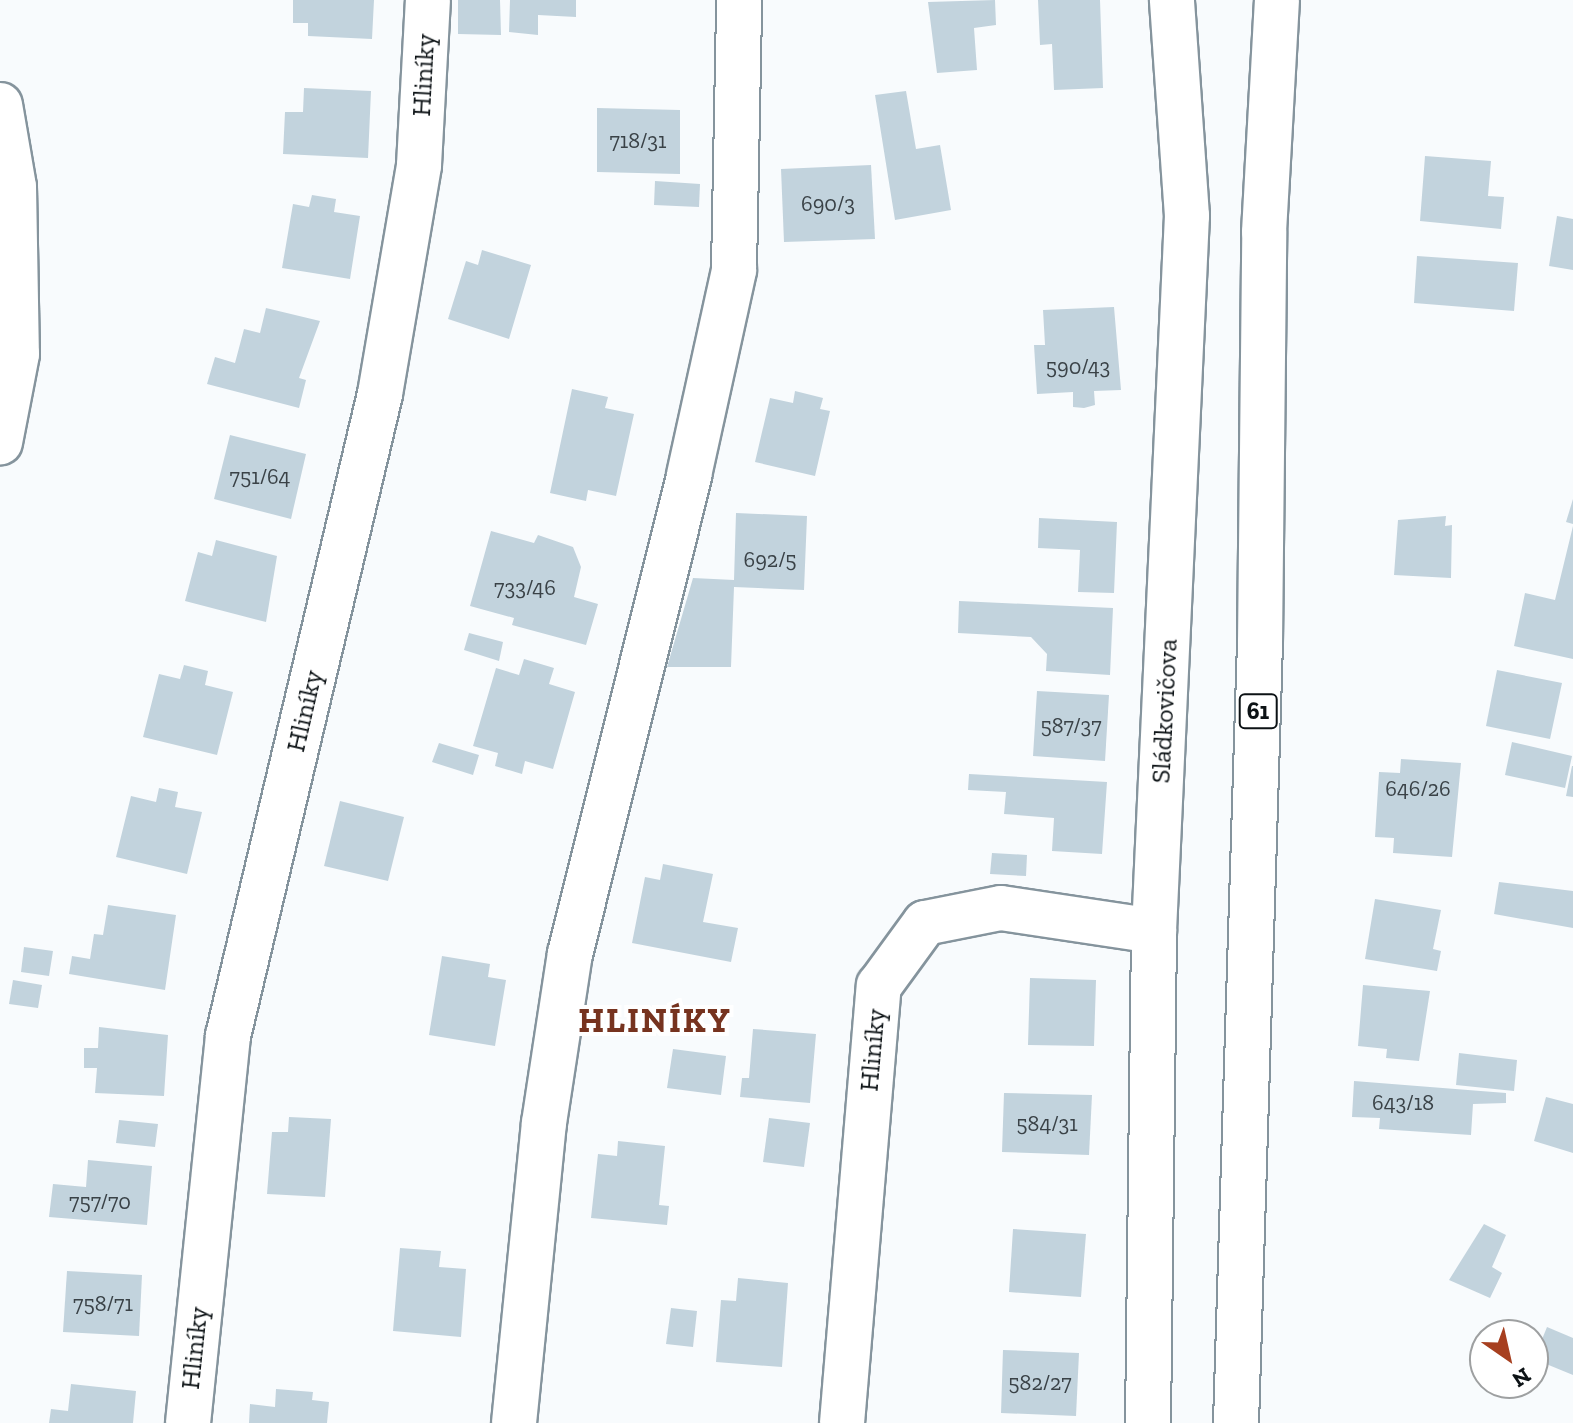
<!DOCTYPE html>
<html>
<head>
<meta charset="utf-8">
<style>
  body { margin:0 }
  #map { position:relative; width:1573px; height:1423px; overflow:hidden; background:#f8fbfd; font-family:"Zilla Slab",serif }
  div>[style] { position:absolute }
  .building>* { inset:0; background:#c2d3dd }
  .roads { filter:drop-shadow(2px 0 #85949d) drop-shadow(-2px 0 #85949d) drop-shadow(0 2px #85949d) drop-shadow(0 -2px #85949d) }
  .minor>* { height:44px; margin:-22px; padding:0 22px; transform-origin:22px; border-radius:22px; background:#fff }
  .major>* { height:44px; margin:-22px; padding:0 22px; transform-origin:22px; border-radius:22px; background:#fff }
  span { translate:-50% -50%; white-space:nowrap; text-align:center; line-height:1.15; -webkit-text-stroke:8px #fff; paint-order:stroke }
  .number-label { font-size:22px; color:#3a4247 }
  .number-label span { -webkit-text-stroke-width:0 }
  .shield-label span { padding:2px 6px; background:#fff; border:2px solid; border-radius:6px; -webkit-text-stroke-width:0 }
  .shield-label { font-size:24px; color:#0c1215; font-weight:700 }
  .street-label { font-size:26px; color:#0c1215 }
  .district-label { font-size:34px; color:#76331f; font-weight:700; letter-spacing:2px }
  .north { position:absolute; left:1469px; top:1319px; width:80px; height:80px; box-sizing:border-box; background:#fff; border:2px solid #9ea0a1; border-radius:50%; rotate:146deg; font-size:22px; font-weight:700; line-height:32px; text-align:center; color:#0c1215 }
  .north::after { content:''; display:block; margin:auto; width:28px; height:36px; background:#a73f1f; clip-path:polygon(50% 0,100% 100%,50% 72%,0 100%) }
</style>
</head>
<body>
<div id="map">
  <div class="building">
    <i style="clip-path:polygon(293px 0,374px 0,372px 39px,308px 36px,308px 23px,293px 23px)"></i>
    <i style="clip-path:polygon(458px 0,500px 0,501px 35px,458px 34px)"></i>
    <i style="clip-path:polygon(510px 0,576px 0,576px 17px,538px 15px,538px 35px,509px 32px)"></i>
    <i style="clip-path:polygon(995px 0,996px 25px,974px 28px,977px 70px,937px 73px,928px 2px)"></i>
    <i style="clip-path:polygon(1038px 0,1100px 0,1103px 88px,1054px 90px,1052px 44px,1040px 45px)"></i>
    <i style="clip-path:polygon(304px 88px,371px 91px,368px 158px,283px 154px,285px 112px,303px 112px)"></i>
    <i style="clip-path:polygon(906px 91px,916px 149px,940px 145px,951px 210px,895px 220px,875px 95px)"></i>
    <i style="clip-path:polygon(597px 108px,680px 110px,680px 174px,597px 172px)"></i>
    <i style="clip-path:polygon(1425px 156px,1491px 161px,1488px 196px,1504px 197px,1501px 229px,1420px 221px)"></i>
    <i style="clip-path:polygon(871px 165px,875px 239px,784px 242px,781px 169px)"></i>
    <i style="clip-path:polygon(655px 181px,700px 184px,699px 207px,654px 205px)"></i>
    <i style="clip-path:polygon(312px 195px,336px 199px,334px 212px,360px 216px,350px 279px,282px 268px,293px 204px,309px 207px)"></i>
    <i style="clip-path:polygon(1557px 216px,1573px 219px,1573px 270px,1549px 266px)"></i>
    <i style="clip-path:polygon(482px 250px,531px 265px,509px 339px,448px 319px,466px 261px,478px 265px)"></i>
    <i style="clip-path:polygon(1417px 256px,1518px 263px,1514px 311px,1414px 303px)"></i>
    <i style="clip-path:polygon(1114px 307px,1121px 390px,1094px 391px,1095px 405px,1084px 408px,1073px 407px,1073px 392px,1037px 394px,1034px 345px,1045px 345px,1043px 310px)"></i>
    <i style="clip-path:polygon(266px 308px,320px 321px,299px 378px,306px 380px,299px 408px,207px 384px,215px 357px,235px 363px,244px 329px,260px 333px)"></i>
    <i style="clip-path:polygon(572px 389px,608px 397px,605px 408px,634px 414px,616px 496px,588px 490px,586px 501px,550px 493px)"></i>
    <i style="clip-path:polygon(795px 391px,823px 398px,820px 409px,830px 411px,815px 476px,755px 462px,770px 398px,793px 403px)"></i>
    <i style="clip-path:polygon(230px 435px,306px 454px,291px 519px,214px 499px)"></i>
    <i style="clip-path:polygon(1573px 499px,1573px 524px,1566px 522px)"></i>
    <i style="clip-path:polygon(736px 513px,807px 516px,804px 590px,734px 587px,731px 667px,667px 667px,693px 578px,734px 580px)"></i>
    <i style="clip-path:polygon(1446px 516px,1445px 526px,1452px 525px,1451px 578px,1394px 575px,1398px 520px)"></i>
    <i style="clip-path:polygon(1039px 518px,1117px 522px,1114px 593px,1078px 592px,1080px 550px,1038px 548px)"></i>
    <i style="clip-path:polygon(1573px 526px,1573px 659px,1514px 646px,1525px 593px,1555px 600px)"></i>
    <i style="clip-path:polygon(491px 531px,534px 543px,538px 535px,573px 547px,581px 567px,574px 597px,598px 604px,586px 645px,512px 625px,514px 618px,470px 606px)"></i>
    <i style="clip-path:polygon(216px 540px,277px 556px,266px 622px,185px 601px,198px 552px,212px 556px)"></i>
    <i style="clip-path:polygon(959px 601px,1113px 608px,1110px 675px,1046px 671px,1047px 654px,1031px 637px,958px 633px)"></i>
    <i style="clip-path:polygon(469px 633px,503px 642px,499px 661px,464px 650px)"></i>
    <i style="clip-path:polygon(524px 659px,554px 668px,549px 684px,575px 692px,553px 769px,525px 761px,522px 774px,495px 766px,498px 753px,473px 746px,496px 668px,519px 675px)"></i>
    <i style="clip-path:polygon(184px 665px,208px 671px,205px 685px,233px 692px,217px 755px,143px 737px,159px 674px,180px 679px)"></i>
    <i style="clip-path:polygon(1497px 670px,1562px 683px,1550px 739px,1486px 726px)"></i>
    <i style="clip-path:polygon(1037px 691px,1109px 695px,1105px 761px,1033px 756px)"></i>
    <i style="clip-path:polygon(1512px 742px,1572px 756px,1565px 788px,1505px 775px)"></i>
    <i style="clip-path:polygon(439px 743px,479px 755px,473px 775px,432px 762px)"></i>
    <i style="clip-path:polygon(1401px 759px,1461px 763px,1452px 857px,1393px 853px,1394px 838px,1375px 837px,1379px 772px,1400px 773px)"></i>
    <i style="clip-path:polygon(1572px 766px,1573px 766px,1573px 797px,1566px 796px)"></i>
    <i style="clip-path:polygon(969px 774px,1107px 782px,1102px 854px,1052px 851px,1054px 818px,1004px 814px,1006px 792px,968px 790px)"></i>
    <i style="clip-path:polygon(159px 788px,178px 792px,175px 807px,202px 812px,187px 874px,116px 857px,131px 796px,156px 802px)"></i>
    <i style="clip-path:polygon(340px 801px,404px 817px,388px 881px,324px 866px)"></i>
    <i style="clip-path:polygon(992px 853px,1027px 855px,1026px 876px,990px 874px)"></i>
    <i style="clip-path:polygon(663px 864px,713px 874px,703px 922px,738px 928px,731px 962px,632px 943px,645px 877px,660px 880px)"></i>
    <i style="clip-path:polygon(1499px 882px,1573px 891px,1573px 928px,1494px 914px)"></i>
    <i style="clip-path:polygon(1375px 899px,1441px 910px,1433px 949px,1441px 951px,1437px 971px,1365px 959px)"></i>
    <i style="clip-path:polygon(108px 905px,176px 915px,165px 990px,69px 974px,72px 956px,90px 959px,94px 934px,103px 935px)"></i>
    <i style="clip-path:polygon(24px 947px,53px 951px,49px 976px,21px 972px)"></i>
    <i style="clip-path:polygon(442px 956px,490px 964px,488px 977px,506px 980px,495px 1046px,429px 1035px)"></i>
    <i style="clip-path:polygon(1030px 978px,1096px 980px,1094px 1046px,1028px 1045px)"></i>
    <i style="clip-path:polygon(13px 980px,42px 985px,38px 1008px,9px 1004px)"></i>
    <i style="clip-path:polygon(1363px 985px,1430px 991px,1419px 1061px,1386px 1058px,1387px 1049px,1358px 1046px)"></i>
    <i style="clip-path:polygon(99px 1027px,168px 1035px,164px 1096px,95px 1093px,97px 1068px,84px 1068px,84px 1048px,98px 1048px)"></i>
    <i style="clip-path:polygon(753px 1029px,816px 1034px,810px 1103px,740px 1097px,742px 1078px,749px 1078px)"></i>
    <i style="clip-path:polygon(673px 1049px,726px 1056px,721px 1095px,667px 1088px)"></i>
    <i style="clip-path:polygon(1459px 1053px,1517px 1060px,1514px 1091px,1456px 1085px)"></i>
    <i style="clip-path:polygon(1354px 1081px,1506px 1093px,1506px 1103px,1473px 1104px,1471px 1135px,1379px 1129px,1380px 1118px,1352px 1117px)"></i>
    <i style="clip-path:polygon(1004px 1093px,1092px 1095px,1089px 1155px,1002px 1152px)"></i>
    <i style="clip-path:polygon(1546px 1097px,1573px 1104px,1573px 1153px,1534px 1141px)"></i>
    <i style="clip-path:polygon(289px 1117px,331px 1119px,325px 1197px,267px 1194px,272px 1132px,288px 1132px)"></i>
    <i style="clip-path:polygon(769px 1118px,810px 1123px,804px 1167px,763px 1162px)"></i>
    <i style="clip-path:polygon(119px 1120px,158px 1124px,155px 1147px,116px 1143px)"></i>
    <i style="clip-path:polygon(618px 1141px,665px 1146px,659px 1205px,669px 1206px,667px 1225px,591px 1218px,598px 1154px,617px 1156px)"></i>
    <i style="clip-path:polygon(88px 1160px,152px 1166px,147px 1225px,49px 1217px,53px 1184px,86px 1187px)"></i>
    <i style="clip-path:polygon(1484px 1224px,1506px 1235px,1492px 1267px,1502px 1273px,1490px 1298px,1449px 1280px)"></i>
    <i style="clip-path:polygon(1013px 1229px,1086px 1234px,1081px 1297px,1009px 1292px)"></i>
    <i style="clip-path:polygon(400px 1248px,441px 1251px,439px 1267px,466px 1269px,461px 1337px,393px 1331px)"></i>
    <i style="clip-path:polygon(67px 1271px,142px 1275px,139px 1336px,63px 1332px)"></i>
    <i style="clip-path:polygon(738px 1278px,788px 1283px,782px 1367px,716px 1362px,721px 1300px,736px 1301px)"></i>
    <i style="clip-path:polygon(671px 1308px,697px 1311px,693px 1347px,666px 1344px)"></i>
    <i style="clip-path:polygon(1547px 1327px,1573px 1338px,1573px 1375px,1534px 1359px)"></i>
    <i style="clip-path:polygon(1003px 1350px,1079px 1353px,1076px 1416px,1001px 1413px)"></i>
    <i style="clip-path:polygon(71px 1384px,136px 1391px,133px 1423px,49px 1423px,51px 1409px,68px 1411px)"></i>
    <i style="clip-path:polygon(276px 1389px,313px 1392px,312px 1400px,329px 1402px,327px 1423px,249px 1423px,250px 1404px,275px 1407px)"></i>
  </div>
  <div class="roads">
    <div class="minor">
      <i style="left:0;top:105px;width:83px;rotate:80.3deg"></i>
      <i style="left:14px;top:187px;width:167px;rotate:89deg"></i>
      <i style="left:17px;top:354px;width:90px;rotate:100.9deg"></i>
      <i style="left:188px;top:1423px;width:389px;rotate:-84.1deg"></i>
      <i style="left:228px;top:1036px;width:660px;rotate:-76.68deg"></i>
      <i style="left:380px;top:394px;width:232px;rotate:-80.3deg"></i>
      <i style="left:419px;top:165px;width:165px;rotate:-86.9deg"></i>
      <i style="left:514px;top:1423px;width:301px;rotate:-84.3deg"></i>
      <i style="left:544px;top:1123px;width:171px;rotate:-81.3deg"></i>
      <i style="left:570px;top:954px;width:494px;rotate:-76deg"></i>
      <i style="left:689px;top:475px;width:210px;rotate:-77.6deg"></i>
      <i style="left:734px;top:270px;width:270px;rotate:-88.9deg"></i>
      <i style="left:842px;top:1423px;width:439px;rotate:-85.2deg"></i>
      <i style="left:879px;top:986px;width:78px;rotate:-53.9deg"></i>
      <i style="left:925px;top:923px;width:77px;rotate:-11.2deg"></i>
      <i style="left:1001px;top:908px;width:155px;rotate:8.5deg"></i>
      <i style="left:1148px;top:1423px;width:492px;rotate:-89.3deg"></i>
      <i style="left:1154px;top:931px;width:716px;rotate:-87.36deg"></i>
      <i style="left:1187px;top:216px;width:217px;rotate:-94deg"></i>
    </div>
    <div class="major">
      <i style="left:1236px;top:1423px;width:780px;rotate:-88.24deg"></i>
      <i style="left:1260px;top:643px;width:411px;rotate:-89.4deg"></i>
      <i style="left:1264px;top:232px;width:232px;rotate:-86.8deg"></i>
    </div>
  </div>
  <div class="number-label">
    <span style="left:638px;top:141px">718/31</span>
    <span style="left:828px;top:204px">690/3</span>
    <span style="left:1078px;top:367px">590/43</span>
    <span style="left:260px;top:477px">751/64</span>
    <span style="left:770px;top:560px">692/5</span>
    <span style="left:525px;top:588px">733/46</span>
    <span style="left:1071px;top:726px">587/37</span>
    <span style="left:1418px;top:789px">646/26</span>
    <span style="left:1403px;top:1103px">643/18</span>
    <span style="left:1047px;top:1124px">584/31</span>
    <span style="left:100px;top:1202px">757/70</span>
    <span style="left:103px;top:1304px">758/71</span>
    <span style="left:1040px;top:1383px">582/27</span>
  </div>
  <div class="shield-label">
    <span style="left:1258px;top:711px">61</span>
  </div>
  <div class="street-label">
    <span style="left:424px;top:75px;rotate:-87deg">Hliníky</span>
    <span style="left:305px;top:711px;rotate:-77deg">Hliníky</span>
    <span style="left:1165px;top:711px;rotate:-87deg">Sládkovičova</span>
    <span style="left:873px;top:1050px;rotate:-85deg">Hliníky</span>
    <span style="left:195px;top:1348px;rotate:-84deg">Hliníky</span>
  </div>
  <div class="district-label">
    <span style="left:655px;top:1021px">HLINÍKY</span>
  </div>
  <div class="north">N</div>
</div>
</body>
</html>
